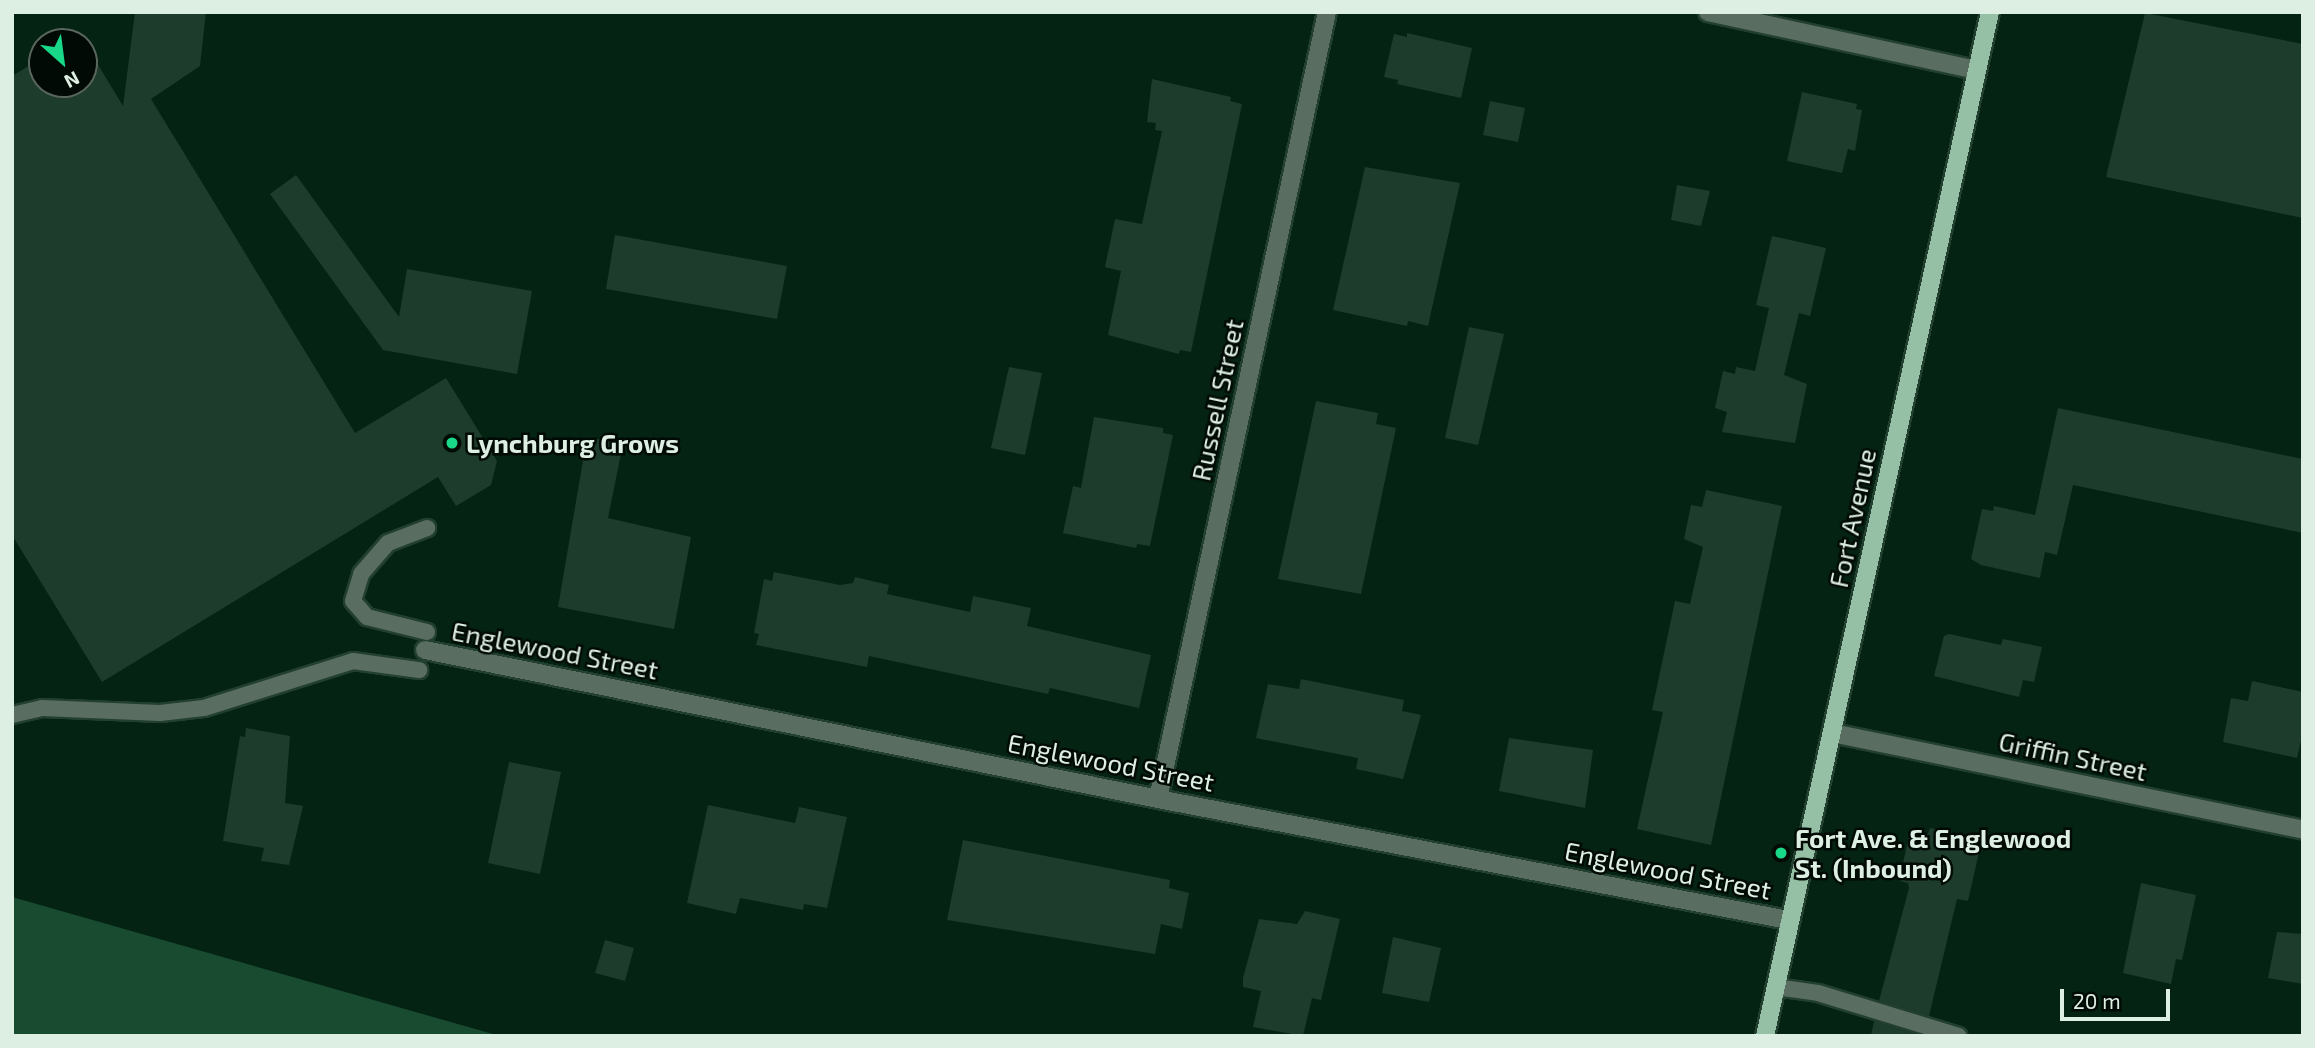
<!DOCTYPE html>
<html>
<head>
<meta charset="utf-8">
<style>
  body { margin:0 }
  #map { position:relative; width:2315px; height:1048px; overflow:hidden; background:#042313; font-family:"Exo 2",sans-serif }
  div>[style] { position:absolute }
  .green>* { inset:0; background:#194b31 }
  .building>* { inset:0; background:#1d3c2b }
  .roads { filter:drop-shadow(2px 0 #223f30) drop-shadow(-2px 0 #223f30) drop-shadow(0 2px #223f30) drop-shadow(0 -2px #223f30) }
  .service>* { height:16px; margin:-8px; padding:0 8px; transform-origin:8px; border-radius:8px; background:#596e60 }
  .minor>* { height:18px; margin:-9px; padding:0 9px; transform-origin:9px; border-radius:9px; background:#596e60 }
  .primary>* { height:18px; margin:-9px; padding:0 9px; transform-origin:9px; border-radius:9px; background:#95c0a5 }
  .dots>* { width:19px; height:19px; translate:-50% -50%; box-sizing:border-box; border:4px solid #010a04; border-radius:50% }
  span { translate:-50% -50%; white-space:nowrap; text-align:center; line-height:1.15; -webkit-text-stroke:5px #010a04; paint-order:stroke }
  .street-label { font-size:26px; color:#ddeee3 }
  .poi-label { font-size:26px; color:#ddeee3; font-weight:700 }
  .left { translate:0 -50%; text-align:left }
  .frame { position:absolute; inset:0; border:14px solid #ddeee3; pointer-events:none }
  .north { position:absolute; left:28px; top:28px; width:70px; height:70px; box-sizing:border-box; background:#010a04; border:2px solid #59655d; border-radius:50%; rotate:152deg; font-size:19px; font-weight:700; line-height:28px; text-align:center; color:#ddeee3 }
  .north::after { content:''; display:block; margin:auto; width:24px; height:32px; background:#19d989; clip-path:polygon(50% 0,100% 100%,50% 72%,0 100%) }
  .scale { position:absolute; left:2060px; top:989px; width:110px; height:32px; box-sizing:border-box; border:4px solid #ddeee3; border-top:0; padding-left:9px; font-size:21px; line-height:24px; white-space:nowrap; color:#ddeee3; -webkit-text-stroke:5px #010a04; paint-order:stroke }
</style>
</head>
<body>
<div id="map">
  <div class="green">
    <i style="clip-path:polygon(12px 897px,433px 1017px,500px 1036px,12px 1036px)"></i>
  </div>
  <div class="building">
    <i style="clip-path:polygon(135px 12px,206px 12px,200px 66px,151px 99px,355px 433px,446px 378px,497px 461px,491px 485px,456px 506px,438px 477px,102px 682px,12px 535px,12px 76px,42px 58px,42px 84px,84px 84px,84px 42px,68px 42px,80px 35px,123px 106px)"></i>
    <i style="clip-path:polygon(2145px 13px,2303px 44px,2303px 218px,2106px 177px)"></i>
    <i style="clip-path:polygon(1407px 33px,1472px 48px,1461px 98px,1397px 84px,1398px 80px,1384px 77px,1394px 34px,1407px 37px)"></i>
    <i style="clip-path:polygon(1152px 79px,1231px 97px,1230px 101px,1242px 104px,1191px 352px,1180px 350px,1179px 354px,1108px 335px,1121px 271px,1105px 267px,1115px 219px,1142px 224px,1162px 131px,1155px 130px,1156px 123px,1147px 122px)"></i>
    <i style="clip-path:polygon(1802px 92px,1857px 104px,1856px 109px,1862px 110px,1855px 151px,1848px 149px,1842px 173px,1787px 161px)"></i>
    <i style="clip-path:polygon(1490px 101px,1525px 108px,1518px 142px,1483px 135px)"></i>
    <i style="clip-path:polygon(1365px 167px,1460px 183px,1428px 326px,1408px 321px,1407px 326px,1333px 310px)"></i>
    <i style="clip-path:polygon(296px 175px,399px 317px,407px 269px,532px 291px,517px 374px,383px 350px,270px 194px)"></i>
    <i style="clip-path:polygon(1677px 185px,1710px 191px,1701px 226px,1671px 220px)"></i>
    <i style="clip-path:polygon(615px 235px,787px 266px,777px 319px,606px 289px)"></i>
    <i style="clip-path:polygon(1772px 236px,1826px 248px,1810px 316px,1799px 313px,1784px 375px,1807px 384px,1795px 443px,1722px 432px,1727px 412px,1715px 408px,1723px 371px,1735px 374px,1736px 367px,1755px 371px,1769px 308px,1756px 305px)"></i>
    <i style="clip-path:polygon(1469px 327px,1504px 334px,1478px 445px,1445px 438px)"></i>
    <i style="clip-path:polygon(1009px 367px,1042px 373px,1025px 455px,991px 448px)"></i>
    <i style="clip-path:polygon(1316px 401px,1378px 413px,1376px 424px,1396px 428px,1361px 594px,1278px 579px)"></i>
    <i style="clip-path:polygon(2058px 408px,2303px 459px,2303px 533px,2073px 485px,2057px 555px,2045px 552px,2040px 578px,1981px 565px,1971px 559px,1982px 509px,1993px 511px,1994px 506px,2035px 515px)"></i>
    <i style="clip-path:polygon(1094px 417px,1163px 428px,1163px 433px,1173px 435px,1150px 546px,1137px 544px,1136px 548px,1063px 533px,1073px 486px,1081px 488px)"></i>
    <i style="clip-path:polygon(587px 437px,623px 444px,608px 518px,691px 537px,674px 629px,558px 607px)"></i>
    <i style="clip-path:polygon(1706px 490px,1782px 506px,1711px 845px,1637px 829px,1663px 712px,1652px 710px,1675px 601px,1690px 604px,1703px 547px,1684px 539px,1691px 505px,1702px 507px)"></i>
    <i style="clip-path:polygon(774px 572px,840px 585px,853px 583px,855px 577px,889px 585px,887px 594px,970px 612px,973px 596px,1031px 608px,1027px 626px,1151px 655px,1139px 708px,1050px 688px,1048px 694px,869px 656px,867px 667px,756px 645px,759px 634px,754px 633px,764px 579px,772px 581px)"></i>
    <i style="clip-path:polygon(1949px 634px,2001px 645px,2003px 639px,2042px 647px,2034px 682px,2023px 680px,2019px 697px,1934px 676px,1944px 636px)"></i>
    <i style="clip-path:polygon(1301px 679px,1404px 700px,1402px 711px,1421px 715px,1403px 779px,1356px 769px,1358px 758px,1256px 738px,1268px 684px,1299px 689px)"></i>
    <i style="clip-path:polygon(2252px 681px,2303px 692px,2303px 732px,2297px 758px,2223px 742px,2231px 698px,2248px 701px)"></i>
    <i style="clip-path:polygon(246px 728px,290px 736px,285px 803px,303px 806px,289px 865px,261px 861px,264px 848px,223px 841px,240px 736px,245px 737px)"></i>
    <i style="clip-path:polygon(1509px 738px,1593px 750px,1585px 808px,1499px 791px)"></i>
    <i style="clip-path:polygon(509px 762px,561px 772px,540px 874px,488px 863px)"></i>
    <i style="clip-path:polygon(708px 805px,795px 823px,799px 807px,847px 817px,827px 908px,804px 904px,803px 910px,740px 898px,736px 914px,687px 903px)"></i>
    <i style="clip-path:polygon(1930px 828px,1982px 839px,1968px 901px,1957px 899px,1929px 1016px,1879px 1001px,1909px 888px,1908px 883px,1899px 881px,1909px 836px,1928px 834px)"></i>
    <i style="clip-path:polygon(963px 840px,1170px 880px,1169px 888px,1189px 893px,1182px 929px,1161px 924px,1155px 954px,947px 920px)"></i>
    <i style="clip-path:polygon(2141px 883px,2196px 895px,2182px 960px,2176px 959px,2171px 984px,2123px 973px)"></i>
    <i style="clip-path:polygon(1305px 911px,1340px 919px,1321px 1000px,1312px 998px,1303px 1036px,1253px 1027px,1261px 991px,1243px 987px,1243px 978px,1259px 919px,1297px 924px)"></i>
    <i style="clip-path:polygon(2277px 932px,2303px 934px,2303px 984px,2268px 978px)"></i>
    <i style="clip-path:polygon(1393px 937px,1441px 948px,1429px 1002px,1382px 993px)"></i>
    <i style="clip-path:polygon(605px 940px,634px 948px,625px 981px,595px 973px)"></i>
    <i style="clip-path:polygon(1874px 1021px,1922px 1036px,1871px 1036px)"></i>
  </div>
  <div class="roads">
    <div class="service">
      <i style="left:427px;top:632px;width:62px;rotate:-166deg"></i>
      <i style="left:367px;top:617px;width:21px;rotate:-131deg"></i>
      <i style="left:353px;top:601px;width:28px;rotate:-73deg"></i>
      <i style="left:361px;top:574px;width:41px;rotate:-48.9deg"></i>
      <i style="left:388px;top:543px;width:42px;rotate:-21deg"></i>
      <i style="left:12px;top:715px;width:31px;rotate:-13deg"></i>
      <i style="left:42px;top:708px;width:118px;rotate:2.4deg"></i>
      <i style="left:160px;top:713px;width:44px;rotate:-6.5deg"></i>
      <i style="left:204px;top:708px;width:156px;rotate:-17.5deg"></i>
      <i style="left:353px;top:661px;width:67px;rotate:7.8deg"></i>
      <i style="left:1776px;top:987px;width:42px;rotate:8.1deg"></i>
      <i style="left:1818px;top:993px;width:147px;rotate:17deg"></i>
    </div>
    <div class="minor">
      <i style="left:1708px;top:12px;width:275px;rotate:12.2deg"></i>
      <i style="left:425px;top:650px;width:748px;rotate:11.49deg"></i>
      <i style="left:1158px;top:799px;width:642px;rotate:10.87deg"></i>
      <i style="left:1832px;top:733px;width:481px;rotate:11.6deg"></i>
      <i style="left:1158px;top:799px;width:805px;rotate:-77.88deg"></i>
    </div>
    <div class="primary">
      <i style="left:1765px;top:1036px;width:1048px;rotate:-77.61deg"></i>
    </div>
  </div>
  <div class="dots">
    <i style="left:452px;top:443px;background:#19d989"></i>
    <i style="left:1781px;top:853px;background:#19d989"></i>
  </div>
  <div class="street-label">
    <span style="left:1217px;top:400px;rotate:-78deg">Russell Street</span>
    <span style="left:1852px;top:518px;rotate:-78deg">Fort Avenue</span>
    <span style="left:555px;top:650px;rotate:11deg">Englewood Street</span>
    <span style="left:2073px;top:756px;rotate:12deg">Griffin Street</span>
    <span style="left:1111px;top:762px;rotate:11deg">Englewood Street</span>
    <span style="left:1668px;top:870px;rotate:11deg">Englewood Street</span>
  </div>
  <div class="poi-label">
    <span class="left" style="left:466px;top:443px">Lynchburg Grows</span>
    <span class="left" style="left:1795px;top:853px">Fort Ave. &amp; Englewood<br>St. (Inbound)</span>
  </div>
  <div class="frame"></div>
  <div class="north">N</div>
  <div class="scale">20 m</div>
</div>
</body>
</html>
